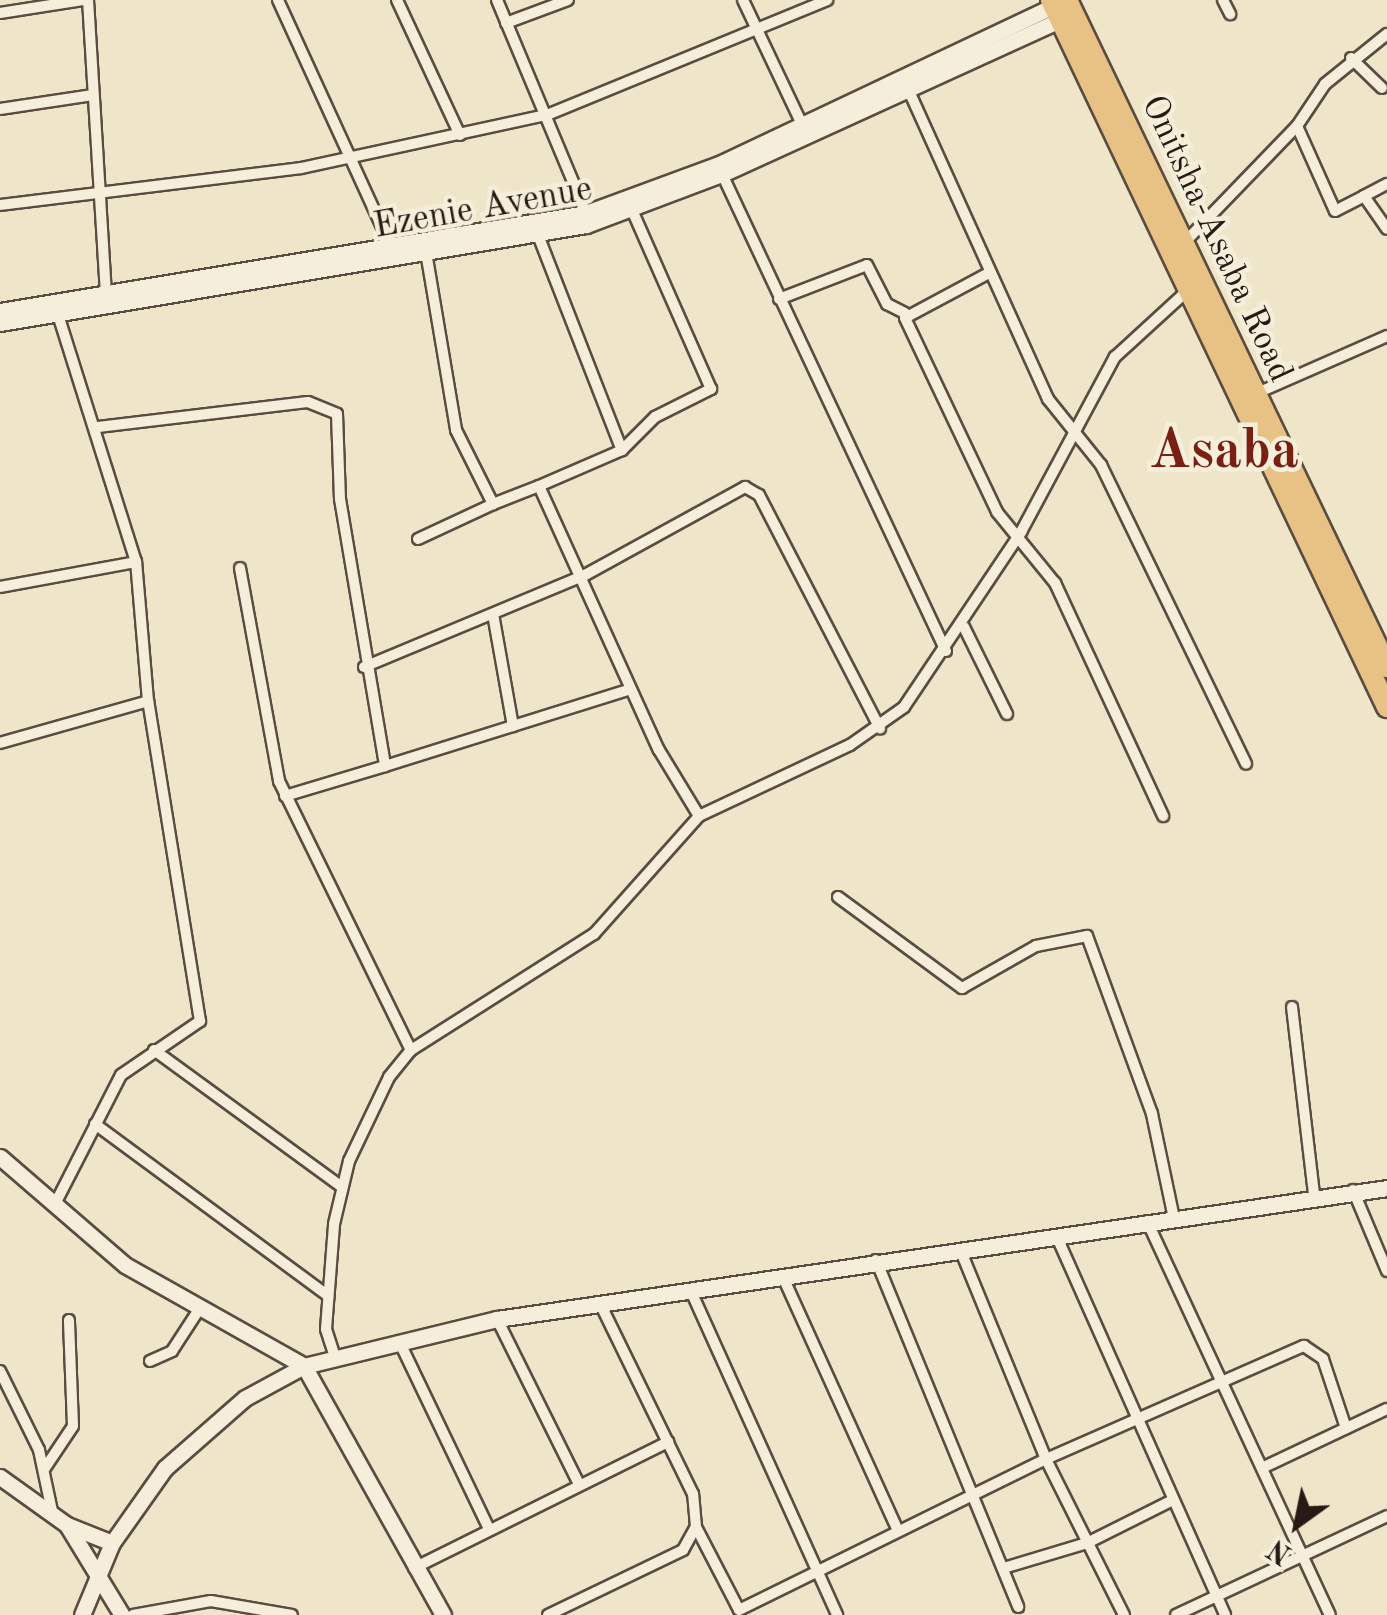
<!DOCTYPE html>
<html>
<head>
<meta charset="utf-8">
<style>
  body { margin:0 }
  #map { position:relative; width:1387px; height:1615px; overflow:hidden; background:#efe5c8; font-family:"Old Standard TT",serif }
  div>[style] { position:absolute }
  .roads { filter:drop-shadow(2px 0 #5a4c41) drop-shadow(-2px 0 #5a4c41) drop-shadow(0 2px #5a4c41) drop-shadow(0 -2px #5a4c41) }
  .street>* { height:10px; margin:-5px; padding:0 5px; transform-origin:5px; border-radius:5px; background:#f5eedb }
  .secondary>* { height:15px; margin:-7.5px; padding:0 7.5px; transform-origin:7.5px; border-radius:7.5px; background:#f5eedb }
  .highway>* { height:20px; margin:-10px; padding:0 10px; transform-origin:10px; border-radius:10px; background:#e8c284 }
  span { translate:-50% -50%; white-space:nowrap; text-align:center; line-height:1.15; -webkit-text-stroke:9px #f5eedb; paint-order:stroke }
  .street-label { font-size:35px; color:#281914 }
  .town-label { font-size:55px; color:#7a1f14; font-weight:700 }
  .north { position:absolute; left:1247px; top:1475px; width:100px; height:100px; -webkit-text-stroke:8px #f5eedb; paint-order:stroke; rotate:213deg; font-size:28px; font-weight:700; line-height:40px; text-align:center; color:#281914 }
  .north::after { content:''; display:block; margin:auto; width:35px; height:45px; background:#281914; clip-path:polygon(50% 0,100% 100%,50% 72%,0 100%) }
</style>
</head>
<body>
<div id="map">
  <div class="roads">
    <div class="street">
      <i style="left:88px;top:0;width:294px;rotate:86.5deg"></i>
      <i style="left:278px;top:0;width:267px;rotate:65.4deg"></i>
      <i style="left:397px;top:0;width:149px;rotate:65deg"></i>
      <i style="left:497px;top:0;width:231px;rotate:67.3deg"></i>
      <i style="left:743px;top:0;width:137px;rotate:64.6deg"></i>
      <i style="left:1223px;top:0;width:16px;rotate:63deg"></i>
      <i style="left:0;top:13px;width:84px;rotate:-8.9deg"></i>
      <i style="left:506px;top:23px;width:66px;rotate:-20.4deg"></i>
      <i style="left:1351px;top:58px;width:43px;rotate:44.1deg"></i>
      <i style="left:909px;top:91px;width:338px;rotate:65.7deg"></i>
      <i style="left:1048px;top:399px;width:85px;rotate:51.2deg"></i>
      <i style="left:1101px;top:465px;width:332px;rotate:64.1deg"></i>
      <i style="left:0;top:109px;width:94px;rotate:-8.6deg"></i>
      <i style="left:1297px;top:126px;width:50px;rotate:-56.3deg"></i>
      <i style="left:1325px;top:84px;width:80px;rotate:-38.9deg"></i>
      <i style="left:722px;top:174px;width:527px;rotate:64.85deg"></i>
      <i style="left:1364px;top:196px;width:26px;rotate:-28deg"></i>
      <i style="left:0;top:205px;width:303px;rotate:-7deg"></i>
      <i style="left:301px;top:168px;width:252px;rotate:-12.2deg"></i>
      <i style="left:547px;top:115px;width:303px;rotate:-22.3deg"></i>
      <i style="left:538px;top:235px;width:231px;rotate:68.7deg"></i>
      <i style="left:1183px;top:244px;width:164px;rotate:-46deg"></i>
      <i style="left:1297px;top:126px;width:93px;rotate:65.9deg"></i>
      <i style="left:1335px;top:211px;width:33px;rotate:-27deg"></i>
      <i style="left:1364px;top:196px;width:40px;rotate:55.1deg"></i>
      <i style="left:426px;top:252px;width:181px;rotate:80.4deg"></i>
      <i style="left:456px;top:430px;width:83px;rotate:63.4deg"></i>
      <i style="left:493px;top:504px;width:49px;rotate:-21.4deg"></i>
      <i style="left:539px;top:486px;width:290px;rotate:65.6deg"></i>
      <i style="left:659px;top:750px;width:77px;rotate:58.8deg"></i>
      <i style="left:987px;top:274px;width:93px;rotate:151.8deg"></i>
      <i style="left:905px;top:318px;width:215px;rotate:64.6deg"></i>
      <i style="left:997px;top:512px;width:92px;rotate:50.8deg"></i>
      <i style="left:1055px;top:583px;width:257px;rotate:65.1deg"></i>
      <i style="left:779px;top:299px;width:94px;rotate:-21.1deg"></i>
      <i style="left:867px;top:265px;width:44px;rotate:62.9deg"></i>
      <i style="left:887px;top:304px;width:20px;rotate:27deg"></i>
      <i style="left:1255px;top:394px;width:144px;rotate:-23.7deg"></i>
      <i style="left:98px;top:427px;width:211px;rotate:-6.8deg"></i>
      <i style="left:308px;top:402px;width:31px;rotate:22deg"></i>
      <i style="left:337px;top:414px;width:85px;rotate:88deg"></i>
      <i style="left:340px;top:499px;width:271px;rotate:80.4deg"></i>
      <i style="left:385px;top:766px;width:257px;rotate:-17.4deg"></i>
      <i style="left:539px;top:486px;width:90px;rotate:-23.4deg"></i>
      <i style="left:622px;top:450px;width:47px;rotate:-45deg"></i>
      <i style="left:655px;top:417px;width:63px;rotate:-26.6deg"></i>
      <i style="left:711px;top:389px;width:196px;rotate:-113.8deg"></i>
      <i style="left:418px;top:539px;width:83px;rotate:-25deg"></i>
      <i style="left:240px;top:568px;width:217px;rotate:79.6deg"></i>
      <i style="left:279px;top:781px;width:300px;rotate:63.9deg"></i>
      <i style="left:0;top:587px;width:138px;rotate:-10.4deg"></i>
      <i style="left:493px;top:614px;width:114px;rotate:79.9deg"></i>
      <i style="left:964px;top:627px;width:97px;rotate:63.7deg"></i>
      <i style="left:364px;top:667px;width:239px;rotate:-22.6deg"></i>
      <i style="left:585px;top:575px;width:183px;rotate:-28.8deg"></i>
      <i style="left:745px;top:487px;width:16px;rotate:30deg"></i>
      <i style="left:759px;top:495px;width:263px;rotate:62.6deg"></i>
      <i style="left:0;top:743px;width:154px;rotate:-15.8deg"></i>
      <i style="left:285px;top:796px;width:104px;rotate:-16.7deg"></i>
      <i style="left:838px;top:897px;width:154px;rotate:36.3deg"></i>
      <i style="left:962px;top:988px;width:85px;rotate:-29.6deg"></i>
      <i style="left:1036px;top:946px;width:52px;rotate:-11.1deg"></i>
      <i style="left:1087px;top:936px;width:189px;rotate:69.9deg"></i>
      <i style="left:1152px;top:1114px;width:102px;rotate:78.1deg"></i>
      <i style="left:1292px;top:1007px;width:189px;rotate:83.3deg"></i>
      <i style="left:154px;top:1050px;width:233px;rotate:36.1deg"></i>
      <i style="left:95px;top:1124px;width:290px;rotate:36.4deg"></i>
      <i style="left:1353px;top:1190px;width:88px;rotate:67.2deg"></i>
      <i style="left:54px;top:1206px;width:147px;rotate:-62.9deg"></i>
      <i style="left:121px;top:1075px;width:96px;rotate:-34.4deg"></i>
      <i style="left:200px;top:1021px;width:324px;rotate:-99.2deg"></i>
      <i style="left:148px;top:701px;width:140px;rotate:-94.9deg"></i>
      <i style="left:136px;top:562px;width:260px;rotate:-107.5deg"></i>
      <i style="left:1147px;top:1221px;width:434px;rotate:65.1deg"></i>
      <i style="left:1056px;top:1235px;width:416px;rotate:66deg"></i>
      <i style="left:876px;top:1260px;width:375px;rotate:67.7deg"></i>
      <i style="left:782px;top:1275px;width:279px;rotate:65.6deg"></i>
      <i style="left:690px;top:1289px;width:358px;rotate:65.7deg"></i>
      <i style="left:497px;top:1319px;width:182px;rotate:63.6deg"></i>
      <i style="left:399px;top:1341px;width:208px;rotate:64.4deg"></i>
      <i style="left:335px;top:1357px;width:29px;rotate:-108deg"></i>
      <i style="left:326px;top:1329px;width:105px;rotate:-85.6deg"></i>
      <i style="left:334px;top:1224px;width:65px;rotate:-76.6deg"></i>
      <i style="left:349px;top:1161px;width:93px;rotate:-64.5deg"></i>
      <i style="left:389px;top:1077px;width:35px;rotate:-51deg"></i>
      <i style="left:411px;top:1050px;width:217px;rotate:-32.4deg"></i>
      <i style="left:594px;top:934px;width:158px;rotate:-48.3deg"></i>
      <i style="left:699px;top:816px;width:167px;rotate:-25.2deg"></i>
      <i style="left:850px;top:745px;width:66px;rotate:-35.1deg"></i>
      <i style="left:904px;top:707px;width:211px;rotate:-56.2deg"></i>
      <i style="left:1021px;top:532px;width:199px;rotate:-61.8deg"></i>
      <i style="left:1115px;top:357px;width:99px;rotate:-42.5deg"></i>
      <i style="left:150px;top:1361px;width:24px;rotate:-24deg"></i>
      <i style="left:172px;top:1351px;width:48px;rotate:-57deg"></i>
      <i style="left:0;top:1371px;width:88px;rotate:63.7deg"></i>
      <i style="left:39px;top:1450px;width:62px;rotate:78deg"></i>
      <i style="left:45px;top:1468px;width:50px;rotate:-56.3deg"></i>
      <i style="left:73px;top:1426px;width:106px;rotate:-92.2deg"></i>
      <i style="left:1262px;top:1468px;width:138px;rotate:-25.3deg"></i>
      <i style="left:696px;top:1527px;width:93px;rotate:62.6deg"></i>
      <i style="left:739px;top:1610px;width:342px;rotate:-26.2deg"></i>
      <i style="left:1046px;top:1459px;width:227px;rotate:-112.3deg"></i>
      <i style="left:1007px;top:1567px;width:84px;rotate:-16.7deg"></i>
      <i style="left:1087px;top:1543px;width:96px;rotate:-26.6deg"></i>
      <i style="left:414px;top:1568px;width:284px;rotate:-26.4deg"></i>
      <i style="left:133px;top:1615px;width:79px;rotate:-10.2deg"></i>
      <i style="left:211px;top:1601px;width:82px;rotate:9.8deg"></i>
      <i style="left:548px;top:1615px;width:150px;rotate:-25.7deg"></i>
      <i style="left:683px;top:1550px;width:26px;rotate:-61deg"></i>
      <i style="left:696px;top:1527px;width:33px;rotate:-95deg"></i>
      <i style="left:693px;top:1494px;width:212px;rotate:-116deg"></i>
      <i style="left:1124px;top:1615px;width:174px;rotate:-116.6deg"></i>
      <i style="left:1046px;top:1459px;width:282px;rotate:-23.7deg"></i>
      <i style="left:1304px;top:1346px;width:23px;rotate:34deg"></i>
      <i style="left:1323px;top:1359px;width:73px;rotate:71.6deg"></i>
      <i style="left:1176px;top:1615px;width:233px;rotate:-25.1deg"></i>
    </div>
    <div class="secondary">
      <i style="left:0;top:311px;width:594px;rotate:-9.49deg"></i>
      <i style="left:586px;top:213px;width:142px;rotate:-20.2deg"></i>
      <i style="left:719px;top:164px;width:370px;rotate:-25.3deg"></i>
      <i style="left:0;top:323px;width:594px;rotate:-9.49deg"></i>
      <i style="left:586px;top:225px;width:145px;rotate:-20.6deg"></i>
      <i style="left:722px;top:174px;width:371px;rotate:-24.5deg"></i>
      <i style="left:0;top:1157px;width:165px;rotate:40.8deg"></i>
      <i style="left:125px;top:1265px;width:206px;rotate:29.4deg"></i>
      <i style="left:304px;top:1366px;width:285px;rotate:60.8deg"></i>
      <i style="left:0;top:1477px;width:82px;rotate:35.6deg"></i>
      <i style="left:67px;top:1525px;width:105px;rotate:58.6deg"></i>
      <i style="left:67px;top:1525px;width:48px;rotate:21.8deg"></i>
      <i style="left:82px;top:1615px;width:78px;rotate:-67.4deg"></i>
      <i style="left:112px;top:1543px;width:92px;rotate:-54.8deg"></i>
      <i style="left:165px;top:1468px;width:106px;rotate:-41.2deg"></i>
      <i style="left:245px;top:1398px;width:67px;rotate:-28.5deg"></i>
      <i style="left:304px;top:1366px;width:199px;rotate:-13.7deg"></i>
      <i style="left:497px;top:1319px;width:900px;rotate:-8.37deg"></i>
    </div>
    <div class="highway">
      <i style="left:1051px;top:0;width:783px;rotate:64.58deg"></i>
      <i style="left:1067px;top:0;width:740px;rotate:64.37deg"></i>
    </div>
  </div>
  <div class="street-label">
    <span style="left:483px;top:209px;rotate:-10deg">Ezenie Avenue</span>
    <span style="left:1216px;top:239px;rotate:65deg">Onitsha-Asaba Road</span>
  </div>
  <div class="town-label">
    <span style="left:1224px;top:453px">Asaba</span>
  </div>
  <div class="north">N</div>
</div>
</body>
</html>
